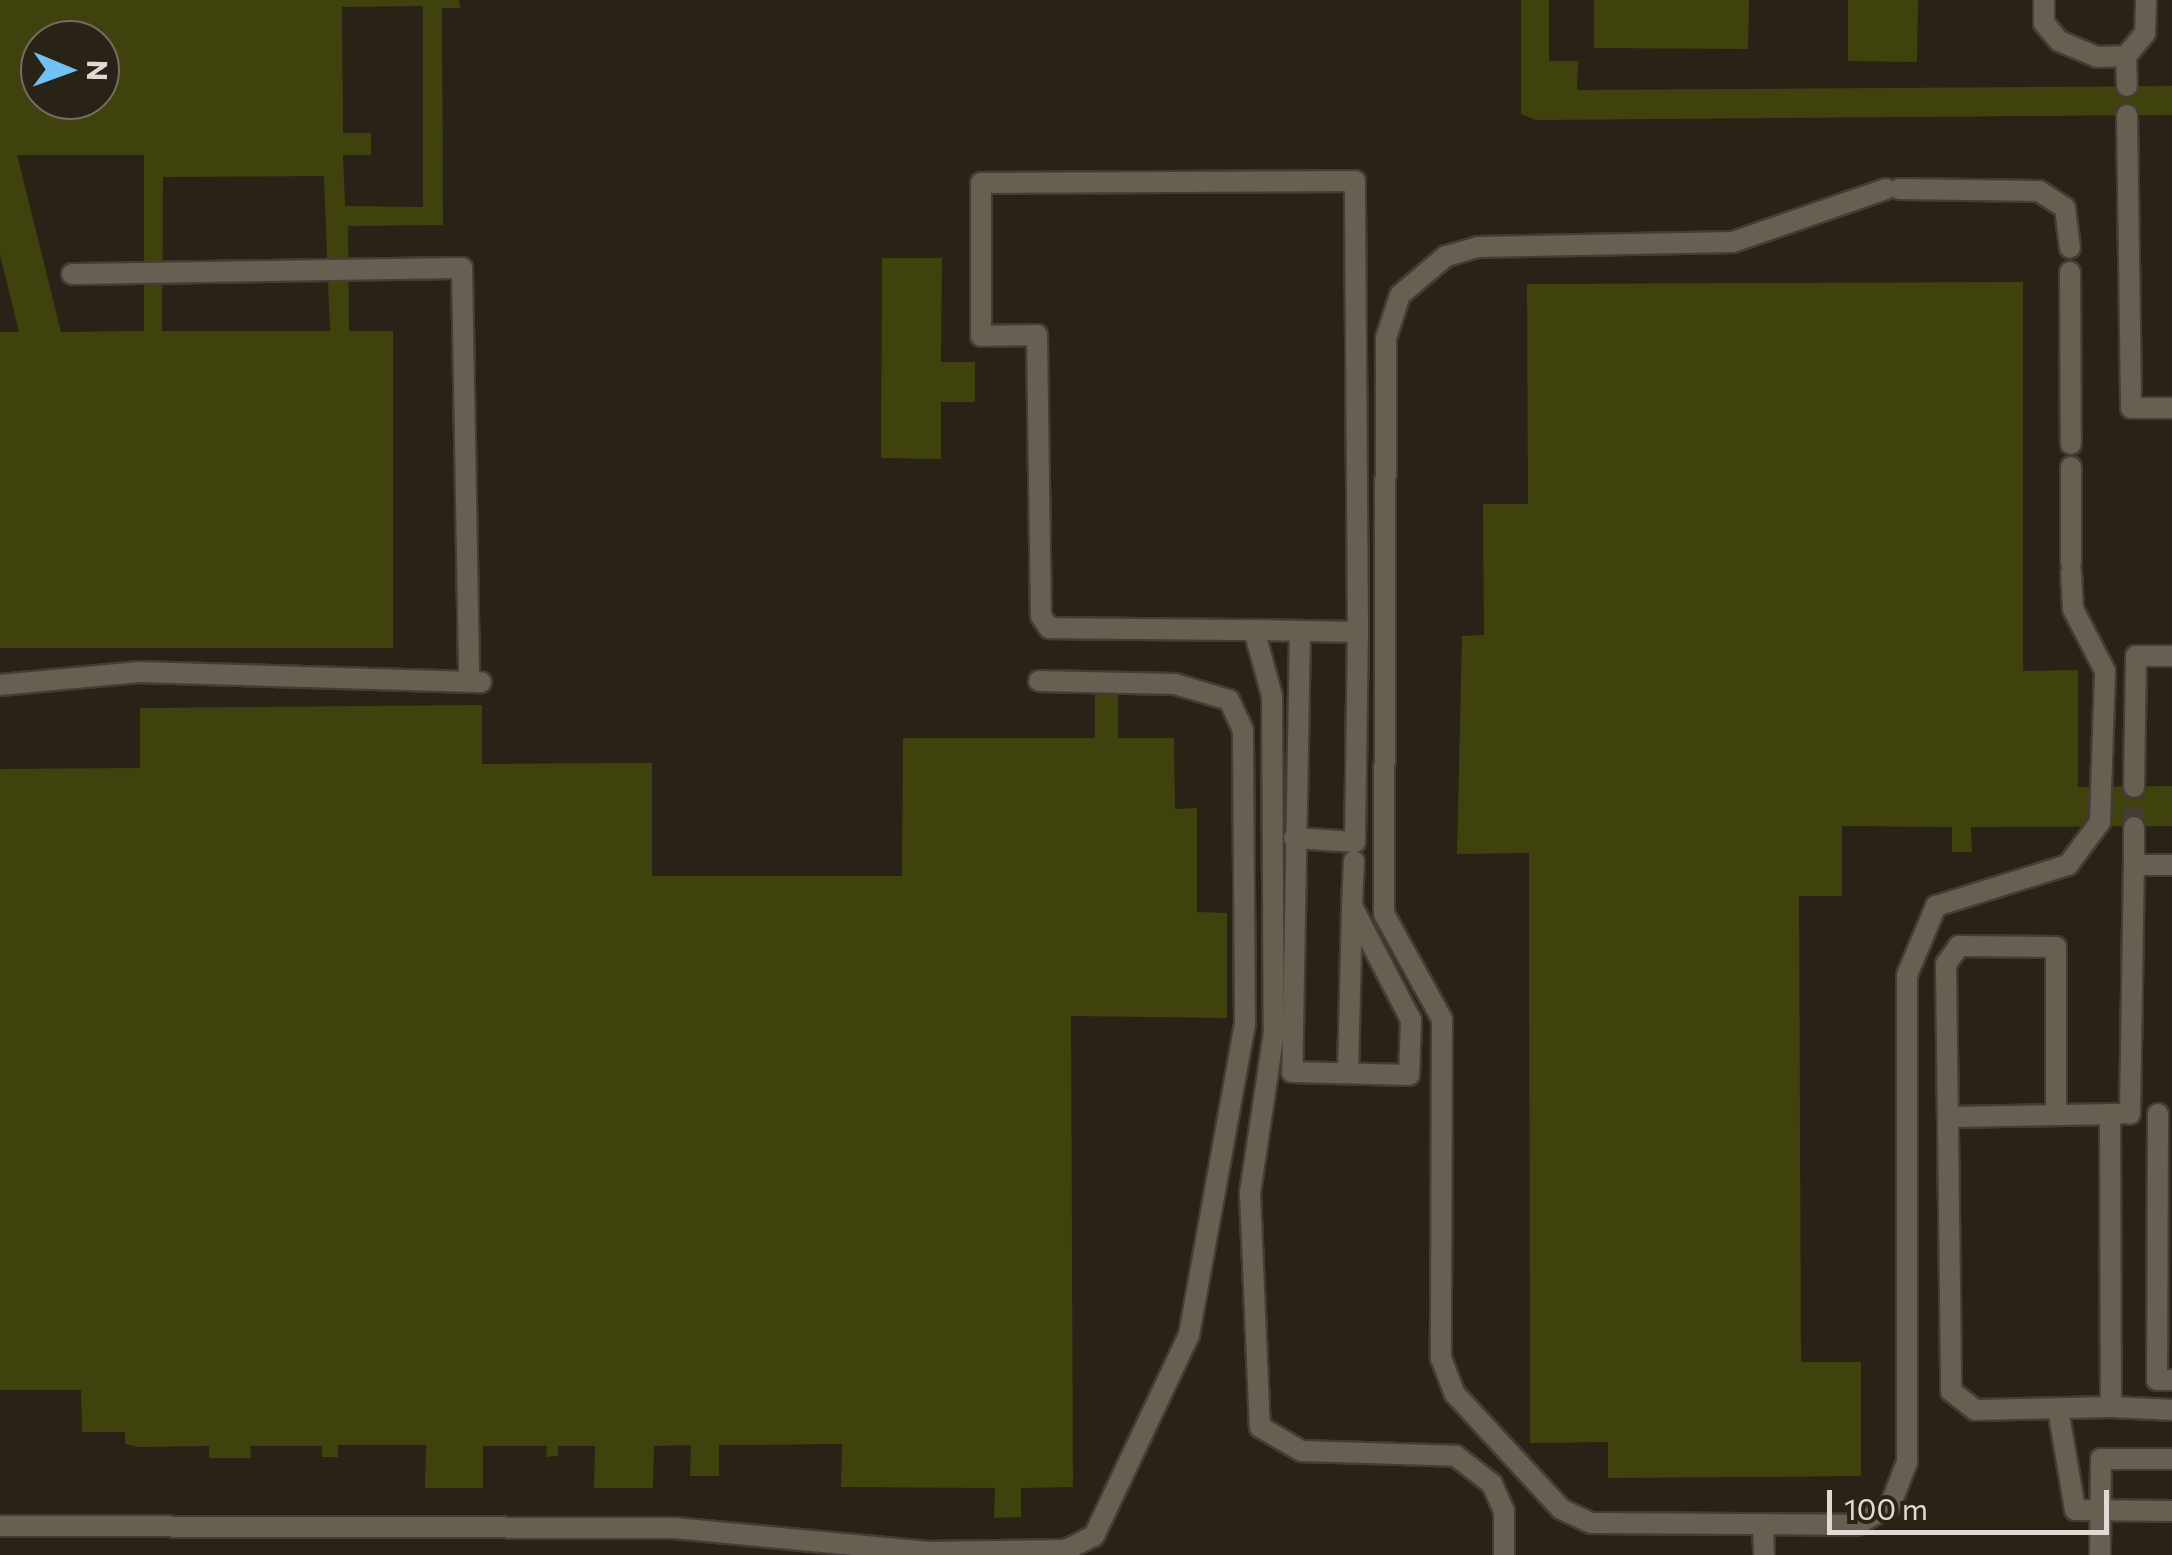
<!DOCTYPE html>
<html>
<head>
<meta charset="utf-8">
<style>
  body { margin:0 }
  #map { position:relative; width:2172px; height:1555px; overflow:hidden; background:#292217; font-family:Commissioner,sans-serif }
  div>[style] { position:absolute }
  .building>* { inset:0; background:#40420e }
  .minor-tunnel>* { height:20px; margin-top:-10px; transform-origin:0; background:repeating-linear-gradient(90deg,#443e33 0 20px,transparent 0 30px) }
  .roads { filter:drop-shadow(2px 0 #423d35) drop-shadow(-2px 0 #423d35) drop-shadow(0 2px #423d35) drop-shadow(0 -2px #423d35) }
  .minor>* { height:20px; margin:-10px; padding:0 10px; transform-origin:10px; border-radius:10px; background:#665f52 }
  span { translate:-50% -50%; white-space:nowrap; text-align:center; line-height:1.15; -webkit-text-stroke:8px #292217; paint-order:stroke }
  .north { position:absolute; left:20px; top:20px; width:100px; height:100px; box-sizing:border-box; background:#292217; border:2px solid #726c63; border-radius:50%; rotate:91deg; font-size:28px; font-weight:700; line-height:40px; text-align:center; color:#dfdbd4 }
  .north::after { content:''; display:block; margin:auto; width:35px; height:45px; background:#71c1f5; clip-path:polygon(50% 0,100% 100%,50% 72%,0 100%) }
  .scale { position:absolute; left:1827px; top:1490px; width:282px; height:45px; box-sizing:border-box; border:5px solid #dfdbd4; border-top:0; padding-left:12px; font-size:30px; line-height:35px; white-space:nowrap; color:#dfdbd4; -webkit-text-stroke:8px #292217; paint-order:stroke }
</style>
</head>
<body>
<div id="map">
  <div class="building">
    <i style="clip-path:polygon(evenodd,0 0,459px 0,460px 8px,442px 8px,443px 225px,348px 226px,349px 331px,393px 331px,393px 648px,0 648px,0 332px,19px 332px,0 255px,0 0,423px 6px,423px 207px,345px 206px,343px 155px,371px 155px,371px 133px,343px 133px,342px 7px,423px 6px,0 0,40px 40px,100px 40px,100px 100px,40px 100px,40px 40px,0 0,17px 155px,144px 155px,144px 331px,61px 332px,17px 155px,0 0,324px 176px,330px 331px,162px 331px,163px 177px,324px 176px)"></i>
    <i style="clip-path:polygon(1521px 0,1549px 0,1549px 61px,1578px 61px,1577px 90px,2172px 86px,2172px 115px,1536px 120px,1521px 114px)"></i>
    <i style="clip-path:polygon(1594px 0,1749px 0,1748px 49px,1594px 48px)"></i>
    <i style="clip-path:polygon(1848px 0,1918px 0,1917px 62px,1848px 61px)"></i>
    <i style="clip-path:polygon(882px 258px,942px 258px,941px 362px,975px 362px,975px 402px,941px 402px,941px 459px,881px 458px)"></i>
    <i style="clip-path:polygon(2023px 282px,2023px 671px,2078px 670px,2078px 787px,2172px 786px,2172px 826px,1971px 827px,1972px 852px,1952px 852px,1952px 827px,1842px 826px,1842px 896px,1799px 896px,1801px 1362px,1861px 1362px,1861px 1476px,1608px 1478px,1608px 1442px,1530px 1443px,1529px 853px,1457px 854px,1462px 636px,1484px 635px,1483px 504px,1528px 504px,1527px 284px)"></i>
    <i style="clip-path:polygon(1095px 695px,1118px 695px,1118px 738px,1174px 738px,1175px 809px,1197px 808px,1197px 912px,1227px 913px,1227px 1018px,1071px 1016px,1073px 1487px,1021px 1488px,1021px 1517px,994px 1518px,995px 1488px,841px 1487px,842px 1444px,719px 1445px,719px 1476px,690px 1476px,691px 1445px,654px 1446px,653px 1488px,594px 1488px,595px 1446px,558px 1446px,558px 1456px,546px 1457px,547px 1446px,483px 1446px,483px 1488px,425px 1488px,426px 1445px,338px 1445px,338px 1457px,322px 1457px,322px 1446px,250px 1446px,251px 1458px,209px 1458px,209px 1446px,139px 1447px,125px 1444px,125px 1432px,82px 1432px,81px 1390px,0 1390px,0 769px,140px 768px,140px 708px,482px 705px,482px 764px,652px 763px,652px 876px,902px 876px,903px 738px,1095px 738px)"></i>
  </div>
  <div class="minor-tunnel">
    <i style="left:2134px;top:827px;width:40px;rotate:-90deg"></i>
  </div>
  <div class="roads">
    <div class="minor">
      <i style="left:2044px;top:0;width:23px;rotate:90deg"></i>
      <i style="left:2044px;top:23px;width:23px;rotate:50deg"></i>
      <i style="left:2059px;top:41px;width:41px;rotate:22.8deg"></i>
      <i style="left:2097px;top:57px;width:29px;rotate:-2deg"></i>
      <i style="left:2127px;top:86px;width:30px;rotate:-92deg"></i>
      <i style="left:2126px;top:56px;width:30px;rotate:-50deg"></i>
      <i style="left:2145px;top:33px;width:33px;rotate:-88deg"></i>
      <i style="left:2127px;top:115px;width:293px;rotate:89.2deg"></i>
      <i style="left:2131px;top:408px;width:41px"></i>
      <i style="left:1886px;top:189px;width:162px;rotate:160.9deg"></i>
      <i style="left:1733px;top:242px;width:255px;rotate:178.9deg"></i>
      <i style="left:1478px;top:247px;width:33px;rotate:164deg"></i>
      <i style="left:1446px;top:256px;width:60px;rotate:139.7deg"></i>
      <i style="left:1400px;top:295px;width:45px;rotate:108deg"></i>
      <i style="left:1386px;top:338px;width:576px;rotate:90.2deg"></i>
      <i style="left:1384px;top:914px;width:120px;rotate:61.1deg"></i>
      <i style="left:1442px;top:1019px;width:339px;rotate:90.2deg"></i>
      <i style="left:1441px;top:1358px;width:39px;rotate:69deg"></i>
      <i style="left:1455px;top:1394px;width:156px;rotate:47.3deg"></i>
      <i style="left:1561px;top:1509px;width:33px;rotate:25deg"></i>
      <i style="left:1591px;top:1523px;width:265px;rotate:0.4deg"></i>
      <i style="left:1856px;top:1525px;width:39px;rotate:-29deg"></i>
      <i style="left:1890px;top:1506px;width:47px;rotate:-68.9deg"></i>
      <i style="left:1907px;top:1462px;width:487px;rotate:-90deg"></i>
      <i style="left:1907px;top:975px;width:75px;rotate:-67.2deg"></i>
      <i style="left:1936px;top:906px;width:138px;rotate:-17.3deg"></i>
      <i style="left:2068px;top:865px;width:54px;rotate:-53.3deg"></i>
      <i style="left:2100px;top:822px;width:151px;rotate:-88.1deg"></i>
      <i style="left:2105px;top:671px;width:70px;rotate:-117.3deg"></i>
      <i style="left:2073px;top:609px;width:36px;rotate:-93deg"></i>
      <i style="left:1899px;top:189px;width:140px;rotate:0.8deg"></i>
      <i style="left:2039px;top:191px;width:31px;rotate:33deg"></i>
      <i style="left:2065px;top:208px;width:40px;rotate:82.9deg"></i>
      <i style="left:2070px;top:272px;width:172px;rotate:89.7deg"></i>
      <i style="left:72px;top:274px;width:390px;rotate:-0.9deg"></i>
      <i style="left:462px;top:268px;width:414px;rotate:89deg"></i>
      <i style="left:2071px;top:467px;width:96px;rotate:90deg"></i>
      <i style="left:1254px;top:630px;width:104px;rotate:1.1deg"></i>
      <i style="left:1358px;top:632px;width:451px;rotate:-90.4deg"></i>
      <i style="left:1355px;top:181px;width:374px;rotate:179.7deg"></i>
      <i style="left:981px;top:183px;width:153px;rotate:90deg"></i>
      <i style="left:981px;top:336px;width:56px;rotate:-1deg"></i>
      <i style="left:1037px;top:335px;width:281px;rotate:89.2deg"></i>
      <i style="left:1041px;top:616px;width:14px;rotate:56deg"></i>
      <i style="left:1049px;top:628px;width:205px;rotate:0.6deg"></i>
      <i style="left:1254px;top:630px;width:68px;rotate:74.7deg"></i>
      <i style="left:1272px;top:696px;width:336px;rotate:89.7deg"></i>
      <i style="left:1274px;top:1032px;width:163px;rotate:98.5deg"></i>
      <i style="left:1250px;top:1193px;width:234px;rotate:87.6deg"></i>
      <i style="left:1260px;top:1427px;width:48px;rotate:30.3deg"></i>
      <i style="left:1301px;top:1451px;width:155px;rotate:1.8deg"></i>
      <i style="left:1456px;top:1456px;width:46px;rotate:37.9deg"></i>
      <i style="left:1492px;top:1484px;width:30px;rotate:66deg"></i>
      <i style="left:1504px;top:1511px;width:44px;rotate:90deg"></i>
      <i style="left:1300px;top:631px;width:441px;rotate:91deg"></i>
      <i style="left:1292px;top:1072px;width:117px;rotate:1.5deg"></i>
      <i style="left:1409px;top:1075px;width:55px;rotate:-87.9deg"></i>
      <i style="left:1411px;top:1020px;width:128px;rotate:-117.4deg"></i>
      <i style="left:1352px;top:906px;width:45px;rotate:-87.5deg"></i>
      <i style="left:0;top:685px;width:140px;rotate:-5.3deg"></i>
      <i style="left:139px;top:672px;width:342px;rotate:1.7deg"></i>
      <i style="left:2134px;top:787px;width:131px;rotate:-89.1deg"></i>
      <i style="left:2136px;top:656px;width:36px"></i>
      <i style="left:1294px;top:838px;width:61px;rotate:3.8deg"></i>
      <i style="left:1355px;top:842px;width:210px;rotate:-89.2deg"></i>
      <i style="left:2134px;top:865px;width:38px;rotate:-90deg"></i>
      <i style="left:1348px;top:1073px;width:165px;rotate:-88.6deg"></i>
      <i style="left:2110px;top:1114px;width:293px;rotate:89.8deg"></i>
      <i style="left:2111px;top:1407px;width:61px;rotate:2.8deg"></i>
      <i style="left:2130px;top:1114px;width:249px;rotate:-89.1deg"></i>
      <i style="left:2134px;top:865px;width:38px"></i>
      <i style="left:2158px;top:1114px;width:266px;rotate:90.2deg"></i>
      <i style="left:2157px;top:1380px;width:15px"></i>
      <i style="left:2056px;top:1115px;width:168px;rotate:-90deg"></i>
      <i style="left:2056px;top:947px;width:97px;rotate:-179.4deg"></i>
      <i style="left:1959px;top:946px;width:22px;rotate:126deg"></i>
      <i style="left:1946px;top:964px;width:427px;rotate:89.3deg"></i>
      <i style="left:1951px;top:1391px;width:31px;rotate:38deg"></i>
      <i style="left:1975px;top:1410px;width:136px;rotate:-1.3deg"></i>
      <i style="left:1948px;top:1117px;width:172px;rotate:-1deg"></i>
      <i style="left:2058px;top:1409px;width:102px;rotate:80.4deg"></i>
      <i style="left:2075px;top:1510px;width:97px;rotate:0.6deg"></i>
      <i style="left:1763px;top:1524px;width:31px;rotate:88deg"></i>
      <i style="left:0;top:1526px;width:674px;rotate:0.17deg"></i>
      <i style="left:674px;top:1528px;width:253px;rotate:5.4deg"></i>
      <i style="left:926px;top:1552px;width:140px;rotate:-0.8deg"></i>
      <i style="left:1066px;top:1550px;width:31px;rotate:-27deg"></i>
      <i style="left:1094px;top:1536px;width:222px;rotate:-64.7deg"></i>
      <i style="left:1189px;top:1335px;width:315px;rotate:-79.8deg"></i>
      <i style="left:1245px;top:1025px;width:295px;rotate:-90.4deg"></i>
      <i style="left:1243px;top:730px;width:33px;rotate:-115deg"></i>
      <i style="left:1229px;top:700px;width:56px;rotate:-163.5deg"></i>
      <i style="left:1175px;top:684px;width:136px;rotate:-178.7deg"></i>
      <i style="left:2100px;top:1555px;width:96px;rotate:-89.4deg"></i>
      <i style="left:2101px;top:1459px;width:71px"></i>
    </div>
  </div>
  <div class="north">N</div>
  <div class="scale">100 m</div>
</div>
</body>
</html>
